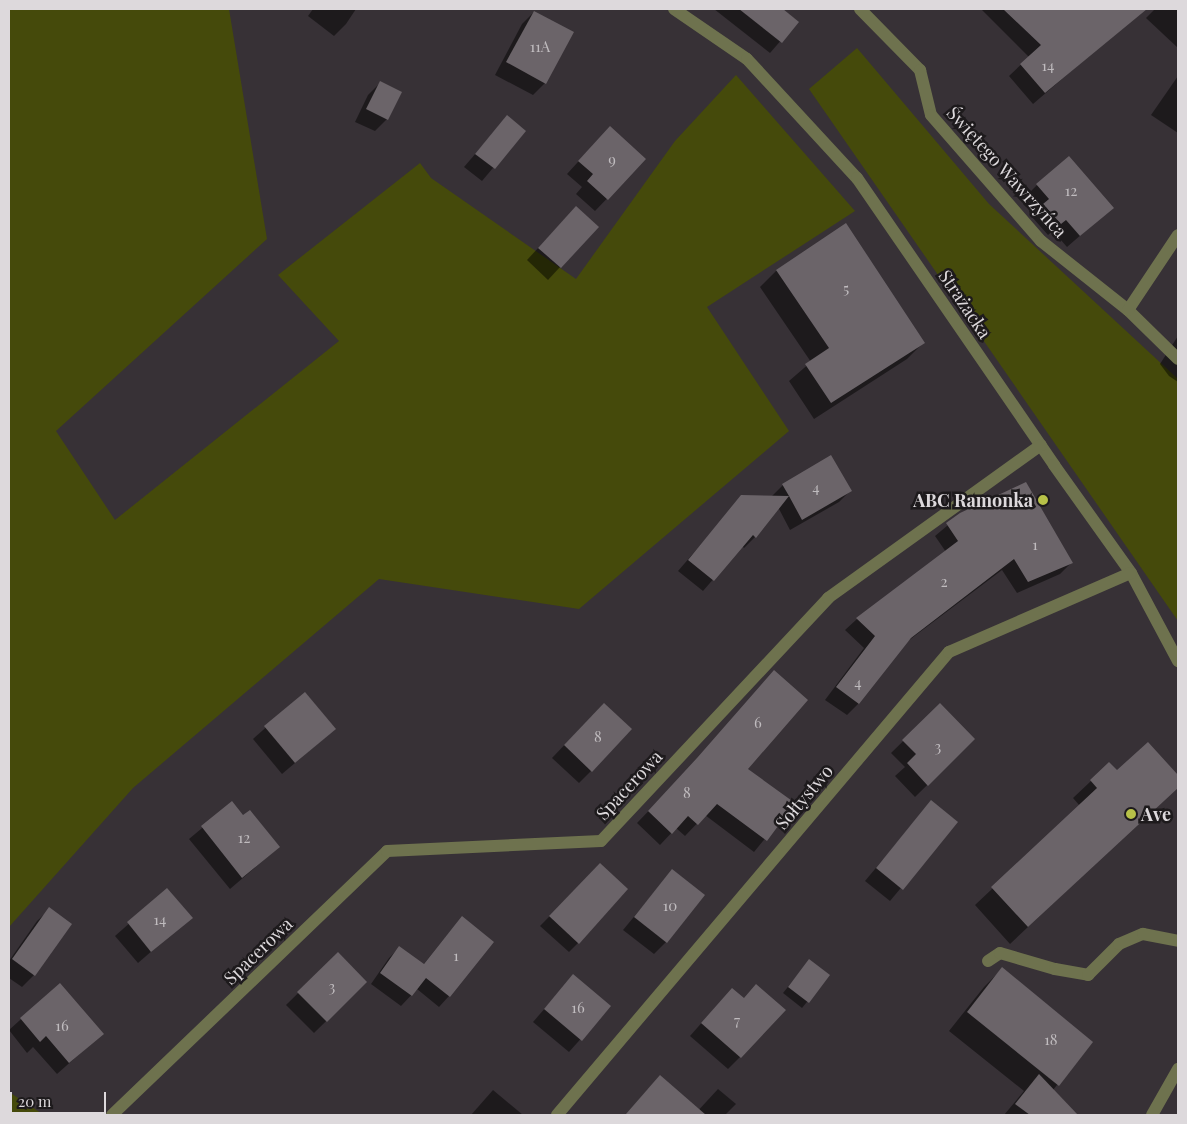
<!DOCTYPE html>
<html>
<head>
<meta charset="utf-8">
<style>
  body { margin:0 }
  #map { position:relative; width:1187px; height:1124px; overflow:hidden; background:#373136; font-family:"Playfair Display",serif }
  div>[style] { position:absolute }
  .green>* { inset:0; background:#454a0b }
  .shadow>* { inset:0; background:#0007 }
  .building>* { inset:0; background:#6b6469 }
  .minor>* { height:12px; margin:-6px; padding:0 6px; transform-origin:6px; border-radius:6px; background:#6e724e }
  .dots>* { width:14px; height:14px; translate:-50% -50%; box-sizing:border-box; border:2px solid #1d1a1c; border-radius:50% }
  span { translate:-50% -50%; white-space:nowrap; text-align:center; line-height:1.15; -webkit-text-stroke:5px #1d1a1c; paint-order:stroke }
  .number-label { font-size:15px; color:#c0bcbf }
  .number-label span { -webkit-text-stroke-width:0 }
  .street-label { font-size:18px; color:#ddd9dc }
  .poi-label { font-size:18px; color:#ddd9dc; font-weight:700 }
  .right { translate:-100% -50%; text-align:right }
  .left { translate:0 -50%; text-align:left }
  .frame { position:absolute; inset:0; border:10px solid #ddd9dc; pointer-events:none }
  .scale { position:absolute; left:10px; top:1092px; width:96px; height:22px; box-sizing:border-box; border:2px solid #ddd9dc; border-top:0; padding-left:6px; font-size:15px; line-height:18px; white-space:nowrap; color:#ddd9dc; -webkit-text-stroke:4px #1d1a1c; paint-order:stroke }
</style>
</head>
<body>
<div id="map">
  <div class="green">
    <i style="clip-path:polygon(9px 9px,229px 9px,267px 239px,56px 431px,115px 520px,339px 341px,278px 275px,420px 163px,431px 178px,576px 279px,675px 141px,736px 75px,855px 211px,707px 307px,789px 431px,579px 609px,379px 579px,133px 788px,9px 927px)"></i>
    <i style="clip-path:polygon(857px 48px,989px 204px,1178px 379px,1178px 621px,809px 89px)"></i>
    <i style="clip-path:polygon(9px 1092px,44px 1115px,9px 1115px)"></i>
  </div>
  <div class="shadow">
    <i style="clip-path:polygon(313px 9px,356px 9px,346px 24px,334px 36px,308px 16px)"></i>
    <i style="clip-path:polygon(714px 9px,781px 9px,797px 22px,770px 53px)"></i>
    <i style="clip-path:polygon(981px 9px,1102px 9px,1119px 30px,1033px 104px,1009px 76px,1029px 57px)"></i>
    <i style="clip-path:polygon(1155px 9px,1178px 9px,1178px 48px,1146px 18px)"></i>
    <i style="clip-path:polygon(534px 12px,545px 83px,533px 95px,495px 75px,522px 24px)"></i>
    <i style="clip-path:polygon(1178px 76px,1178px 133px,1151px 115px)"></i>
    <i style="clip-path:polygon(380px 83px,387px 119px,375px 131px,355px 122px,368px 95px)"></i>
    <i style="clip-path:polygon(507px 117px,524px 131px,482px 181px,464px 167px)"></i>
    <i style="clip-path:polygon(598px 140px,644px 160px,595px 211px,576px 194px,582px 187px,567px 174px)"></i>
    <i style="clip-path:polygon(1037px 185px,1112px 208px,1067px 247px,1053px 231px,1048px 235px,1032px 217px,1037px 211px,1025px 197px)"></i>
    <i style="clip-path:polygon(564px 220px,597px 227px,548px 280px,527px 260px)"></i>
    <i style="clip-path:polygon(846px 225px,923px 343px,907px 359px,814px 419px,789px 381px,811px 362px,760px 287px,776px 271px)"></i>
    <i style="clip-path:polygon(1178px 336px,1178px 382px,1169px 376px,1160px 364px)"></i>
    <i style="clip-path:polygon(783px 485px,850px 491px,839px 502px,790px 530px,778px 507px,755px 537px,744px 548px,742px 546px,703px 591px,678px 571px,742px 497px,771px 497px)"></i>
    <i style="clip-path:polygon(960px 515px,1072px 562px,1060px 574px,1017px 593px,1002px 570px,904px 644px,858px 704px,847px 715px,825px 700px,864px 648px,845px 630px,857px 619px,946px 552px,935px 536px)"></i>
    <i style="clip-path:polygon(305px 693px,335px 729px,282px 774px,253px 739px)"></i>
    <i style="clip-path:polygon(940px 705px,974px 739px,915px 797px,895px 776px,905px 767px,891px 753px)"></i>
    <i style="clip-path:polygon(592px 716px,591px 771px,579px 783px,552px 758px)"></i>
    <i style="clip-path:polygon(1147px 744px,1178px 777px,1178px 786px,1010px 944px,975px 905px,1080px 806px,1073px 798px,1091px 781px,1117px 772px)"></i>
    <i style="clip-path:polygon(747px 769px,793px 804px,754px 852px,705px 815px,685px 836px,676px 828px,660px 845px,637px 823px,686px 772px)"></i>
    <i style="clip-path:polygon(931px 802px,956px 822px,890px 901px,865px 881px)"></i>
    <i style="clip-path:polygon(232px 803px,243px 817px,279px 847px,230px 889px,189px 839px)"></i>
    <i style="clip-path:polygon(600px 865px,578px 943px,569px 952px,540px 926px)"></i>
    <i style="clip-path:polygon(672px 871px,666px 942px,654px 954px,623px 930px)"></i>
    <i style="clip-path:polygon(167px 890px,191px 917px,138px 963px,115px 936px)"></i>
    <i style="clip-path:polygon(50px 909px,34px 975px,22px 987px,9px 978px,9px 961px,37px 921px)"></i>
    <i style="clip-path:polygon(452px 929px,449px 996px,439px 1007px,417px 989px,401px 1006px,371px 984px,389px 958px,399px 948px,423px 965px)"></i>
    <i style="clip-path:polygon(338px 954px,366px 982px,314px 1033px,286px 1005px)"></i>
    <i style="clip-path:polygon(804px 967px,828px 976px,802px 1008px,783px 993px)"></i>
    <i style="clip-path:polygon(1002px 969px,1091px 1042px,1053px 1090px,1076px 1115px,1004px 1115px,1024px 1091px,949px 1031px,984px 987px)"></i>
    <i style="clip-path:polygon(573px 976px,610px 1006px,569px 1052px,533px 1022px)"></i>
    <i style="clip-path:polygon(59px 985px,102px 1034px,57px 1074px,33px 1047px,27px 1053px,9px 1030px)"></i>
    <i style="clip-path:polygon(743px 999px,740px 1057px,728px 1069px,690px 1036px,720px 1002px)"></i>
    <i style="clip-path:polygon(648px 1089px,693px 1105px,684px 1115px,625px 1115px)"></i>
    <i style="clip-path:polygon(718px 1089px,736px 1104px,725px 1115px,697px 1115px,695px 1114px)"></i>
    <i style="clip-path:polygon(493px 1090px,523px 1115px,471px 1115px)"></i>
  </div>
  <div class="building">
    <i style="clip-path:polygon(739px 9px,783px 9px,799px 22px,782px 43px)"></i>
    <i style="clip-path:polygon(1003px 9px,1147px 9px,1045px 93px,1020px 64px,1041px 45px)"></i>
    <i style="clip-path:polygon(534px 11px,574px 32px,546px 84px,506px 62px)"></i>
    <i style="clip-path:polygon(380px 81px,402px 92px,388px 120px,366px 109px)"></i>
    <i style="clip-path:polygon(507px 115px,526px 131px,495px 169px,475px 154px)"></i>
    <i style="clip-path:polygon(610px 126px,646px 159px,608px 200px,587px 181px,593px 174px,578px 161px)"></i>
    <i style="clip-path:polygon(1069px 156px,1114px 208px,1080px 236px,1066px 220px,1061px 224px,1043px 204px,1049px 199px,1036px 184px)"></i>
    <i style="clip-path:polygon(576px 206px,599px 227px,561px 268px,538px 248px)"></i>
    <i style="clip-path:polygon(846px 223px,925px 343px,831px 403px,805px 364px,829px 348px,776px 270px)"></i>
    <i style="clip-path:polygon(831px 455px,852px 491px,802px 520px,789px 496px,756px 538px,753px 535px,714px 581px,688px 560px,741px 495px,789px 496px,782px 484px)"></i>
    <i style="clip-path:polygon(1026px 482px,1073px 563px,1028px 582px,1014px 559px,911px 638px,859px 704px,836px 687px,875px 636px,856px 618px,958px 541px,946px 523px,960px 513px)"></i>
    <i style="clip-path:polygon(774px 670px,808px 700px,748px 769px,795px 803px,767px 841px,717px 804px,698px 825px,688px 816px,672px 834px,648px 811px,697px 758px)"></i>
    <i style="clip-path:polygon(305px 692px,336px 729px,295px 763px,264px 726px)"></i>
    <i style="clip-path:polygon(604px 703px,632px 729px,592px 772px,564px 745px)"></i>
    <i style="clip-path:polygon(940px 703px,975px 739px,928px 786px,907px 763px,916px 754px,902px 740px)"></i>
    <i style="clip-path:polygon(1148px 742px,1178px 775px,1178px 788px,1028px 927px,991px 887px,1097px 788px,1090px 780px,1109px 762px,1117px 770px)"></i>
    <i style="clip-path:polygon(931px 800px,958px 822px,903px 890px,876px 868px)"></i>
    <i style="clip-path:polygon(232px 801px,243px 815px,250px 810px,280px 847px,242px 878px,201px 826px)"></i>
    <i style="clip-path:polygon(600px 863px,628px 889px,579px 944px,549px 916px)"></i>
    <i style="clip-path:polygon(672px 869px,705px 895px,667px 943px,634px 917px)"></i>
    <i style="clip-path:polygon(167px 888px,193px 918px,151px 952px,127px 922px)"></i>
    <i style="clip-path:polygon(49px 907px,72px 924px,35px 976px,12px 959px)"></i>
    <i style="clip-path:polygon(462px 916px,494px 942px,450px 997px,426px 978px,412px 996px,380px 973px,399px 946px,424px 964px)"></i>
    <i style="clip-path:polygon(338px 952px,367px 982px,327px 1022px,297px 992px)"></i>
    <i style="clip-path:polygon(809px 959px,830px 975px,809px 1003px,788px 987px)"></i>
    <i style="clip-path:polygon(1002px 967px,1093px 1042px,1059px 1086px,967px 1012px)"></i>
    <i style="clip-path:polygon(573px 974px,611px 1006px,582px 1041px,544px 1009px)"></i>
    <i style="clip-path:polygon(60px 983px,104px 1034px,69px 1063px,46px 1036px,40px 1042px,20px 1018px)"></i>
    <i style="clip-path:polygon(756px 984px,786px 1010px,741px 1058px,701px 1023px,732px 988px,744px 998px)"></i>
    <i style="clip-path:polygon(1039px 1074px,1078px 1115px,1030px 1115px,1015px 1104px)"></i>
    <i style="clip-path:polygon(660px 1075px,706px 1115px,625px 1115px)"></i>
  </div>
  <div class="minor">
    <i style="left:674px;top:9px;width:88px;rotate:34.4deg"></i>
    <i style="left:747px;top:59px;width:162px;rotate:47.3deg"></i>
    <i style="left:857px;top:178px;width:348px;rotate:55.5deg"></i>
    <i style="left:1054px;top:465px;width:133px;rotate:54.5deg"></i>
    <i style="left:1131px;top:573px;width:100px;rotate:61.9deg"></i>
    <i style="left:860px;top:9px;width:86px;rotate:45.5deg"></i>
    <i style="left:920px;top:70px;width:46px;rotate:76.3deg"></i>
    <i style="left:931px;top:115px;width:167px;rotate:48.9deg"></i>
    <i style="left:1041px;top:241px;width:111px;rotate:38.4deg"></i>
    <i style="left:1128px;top:310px;width:70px;rotate:44.4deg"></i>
    <i style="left:1128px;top:310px;width:90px;rotate:-56.3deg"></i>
    <i style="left:988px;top:961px;width:14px;rotate:-34deg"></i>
    <i style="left:1000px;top:953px;width:57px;rotate:16.2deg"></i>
    <i style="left:1055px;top:969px;width:34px;rotate:10deg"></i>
    <i style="left:1088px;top:975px;width:44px;rotate:-45deg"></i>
    <i style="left:1119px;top:944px;width:26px;rotate:-23deg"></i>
    <i style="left:1143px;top:934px;width:36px;rotate:11deg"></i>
    <i style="left:112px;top:1115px;width:381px;rotate:-43.8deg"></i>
    <i style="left:387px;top:851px;width:214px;rotate:-2.7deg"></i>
    <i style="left:601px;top:841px;width:333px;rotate:-46.9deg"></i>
    <i style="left:828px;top:598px;width:262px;rotate:-35.7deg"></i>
    <i style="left:557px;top:1115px;width:607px;rotate:-49.75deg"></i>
    <i style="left:949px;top:652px;width:198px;rotate:-23.5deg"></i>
    <i style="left:1152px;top:1115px;width:53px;rotate:-60.5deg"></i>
  </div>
  <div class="dots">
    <i style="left:1043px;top:500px;background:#b7c148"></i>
    <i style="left:1131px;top:814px;background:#b7c148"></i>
  </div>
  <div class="number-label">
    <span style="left:540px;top:47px">11A</span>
    <span style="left:1048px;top:66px">14</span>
    <span style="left:612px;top:160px">9</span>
    <span style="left:1071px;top:191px">12</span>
    <span style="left:846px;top:289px">5</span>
    <span style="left:816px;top:488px">4</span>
    <span style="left:1035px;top:545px">1</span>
    <span style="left:944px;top:582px">2</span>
    <span style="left:858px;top:683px">4</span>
    <span style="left:758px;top:723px">6</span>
    <span style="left:598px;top:737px">8</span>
    <span style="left:938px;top:747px">3</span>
    <span style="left:687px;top:793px">8</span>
    <span style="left:244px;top:838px">12</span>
    <span style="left:670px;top:906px">10</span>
    <span style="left:160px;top:920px">14</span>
    <span style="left:456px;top:956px">1</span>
    <span style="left:332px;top:987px">3</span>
    <span style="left:578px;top:1008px">16</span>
    <span style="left:737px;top:1021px">7</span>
    <span style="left:62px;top:1026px">16</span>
    <span style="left:1051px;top:1040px">18</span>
  </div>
  <div class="street-label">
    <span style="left:1007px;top:172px;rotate:48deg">Świętego Wawrzyńca</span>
    <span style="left:965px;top:304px;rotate:56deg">Strażacka</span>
    <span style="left:629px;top:785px;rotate:-47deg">Spacerowa</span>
    <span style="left:804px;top:797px;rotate:-50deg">Sołtystwo</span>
    <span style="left:258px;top:951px;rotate:-44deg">Spacerowa</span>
  </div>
  <div class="poi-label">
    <span class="right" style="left:1033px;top:500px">ABC Ramonka</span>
    <span class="left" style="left:1141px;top:814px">Ave</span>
  </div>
  <div class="frame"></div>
  <div class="scale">20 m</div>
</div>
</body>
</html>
